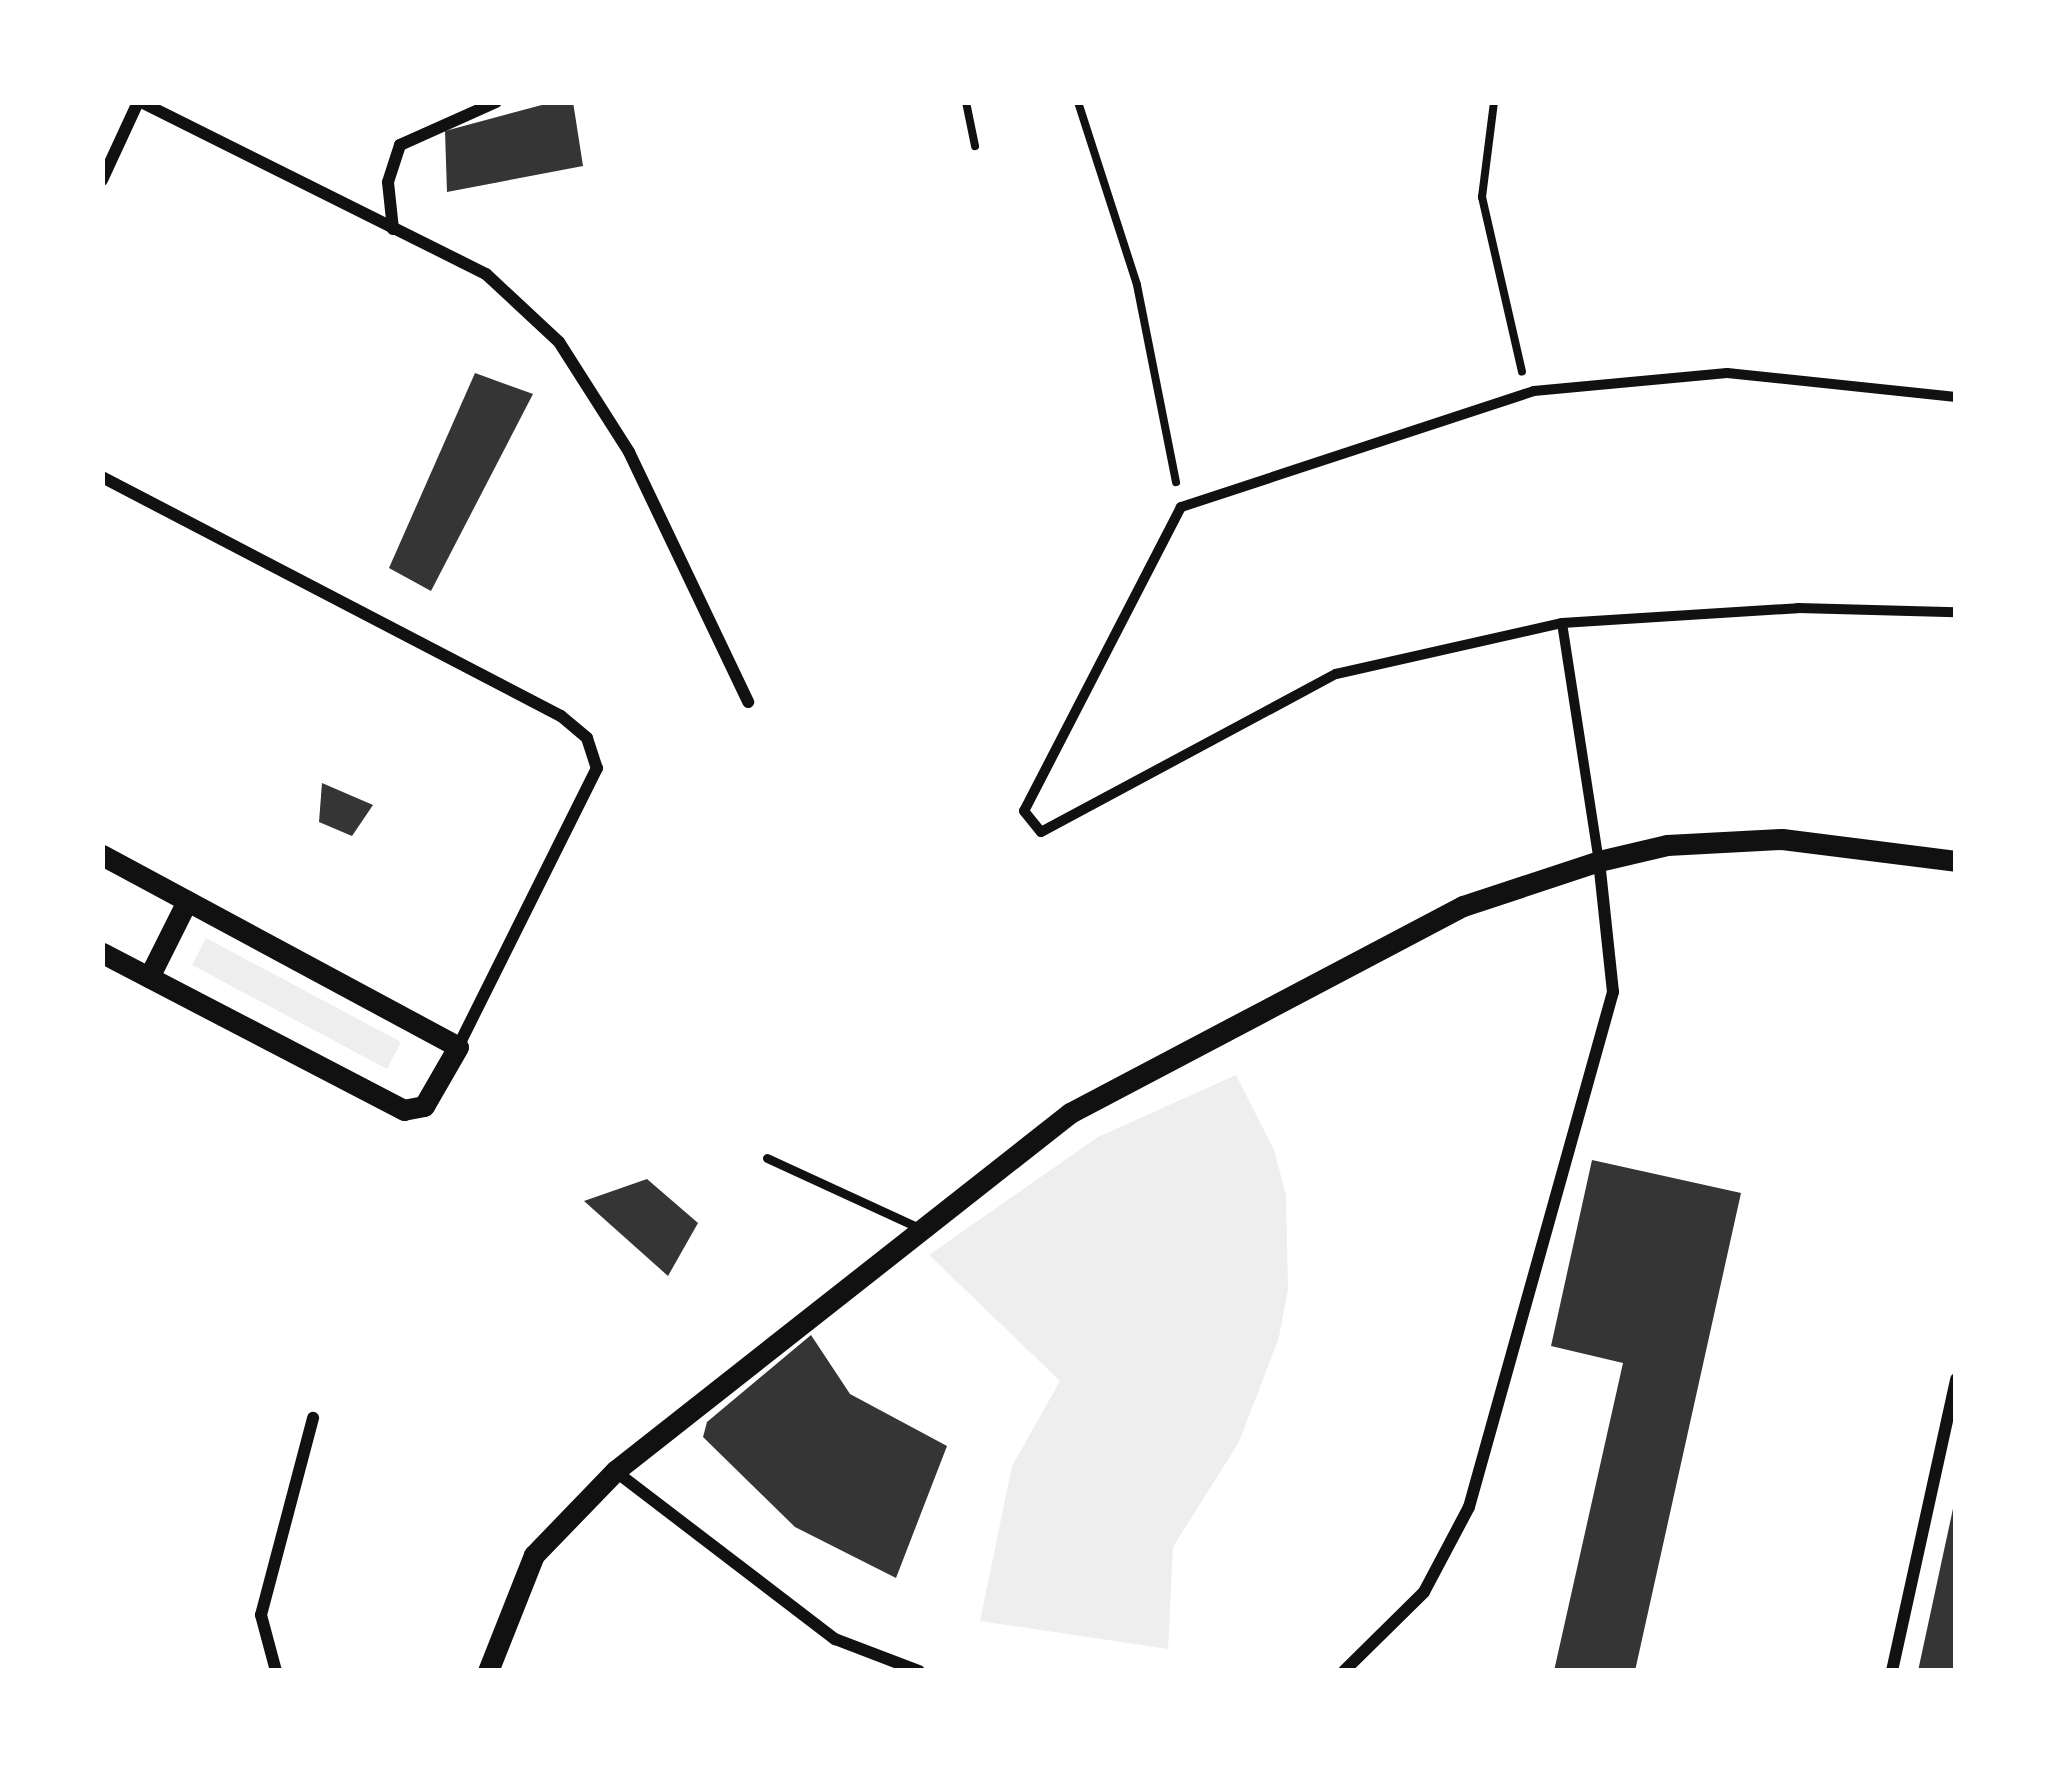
<!DOCTYPE html>
<html>
<head>
<meta charset="utf-8">
<style>
  body { margin:0 }
  #map { position:relative; width:2058px; height:1773px; overflow:hidden; background:#fff; font-family:Arial,sans-serif }
  div>[style] { position:absolute }
  .green>* { inset:0; background:#eee }
  .building>* { inset:0; background:#353535 }
  .path>* { height:8px; margin:-4px; padding:0 4px; transform-origin:4px; border-radius:4px; background:#111 }
  .service>* { height:9px; margin:-4.5px; padding:0 4.5px; transform-origin:4.5px; border-radius:4.5px; background:#111 }
  .pedestrian>* { height:10px; margin:-5px; padding:0 5px; transform-origin:5px; border-radius:5px; background:#111 }
  .minor>* { height:12px; margin:-6px; padding:0 6px; transform-origin:6px; border-radius:6px; background:#111 }
  .tertiary>* { height:21px; margin:-10.5px; padding:0 10.5px; transform-origin:10.5px; border-radius:10.5px; background:#111 }
  span { translate:-50% -50%; white-space:nowrap; text-align:center; line-height:1.15; -webkit-text-stroke:10px #fff; paint-order:stroke }
  .frame { position:absolute; inset:0; border:105px solid #fff; pointer-events:none }
</style>
</head>
<body>
<div id="map">
  <div class="green">
    <i style="clip-path:polygon(206px 938px,401px 1042px,387px 1069px,192px 965px)"></i>
    <i style="clip-path:polygon(1236px 1075px,1274px 1150px,1286px 1195px,1288px 1289px,1279px 1337px,1239px 1442px,1173px 1547px,1168px 1649px,980px 1621px,1012px 1466px,1060px 1381px,929px 1255px,1098px 1137px)"></i>
  </div>
  <div class="building">
    <i style="clip-path:polygon(553px 102px,573px 102px,583px 166px,447px 192px,445px 131px)"></i>
    <i style="clip-path:polygon(475px 373px,533px 394px,431px 591px,389px 568px)"></i>
    <i style="clip-path:polygon(322px 783px,373px 805px,352px 836px,319px 822px)"></i>
    <i style="clip-path:polygon(1592px 1160px,1741px 1193px,1635px 1671px,1554px 1671px,1623px 1363px,1551px 1346px)"></i>
    <i style="clip-path:polygon(647px 1179px,698px 1223px,668px 1276px,584px 1201px)"></i>
    <i style="clip-path:polygon(811px 1335px,850px 1394px,947px 1446px,896px 1578px,795px 1527px,703px 1437px,707px 1422px)"></i>
    <i style="clip-path:polygon(1954px 1504px,1956px 1671px,1918px 1671px)"></i>
  </div>
  <div class="path">
    <i style="left:966px;top:102px;width:45px;rotate:78.4deg"></i>
    <i style="left:1078px;top:102px;width:192px;rotate:72.1deg"></i>
    <i style="left:1137px;top:285px;width:201px;rotate:78.8deg"></i>
    <i style="left:1494px;top:102px;width:96px;rotate:97.2deg"></i>
    <i style="left:1482px;top:197px;width:179px;rotate:77.1deg"></i>
  </div>
  <div class="service">
    <i style="left:767px;top:1158px;width:167px;rotate:24.7deg"></i>
  </div>
  <div class="pedestrian">
    <i style="left:1956px;top:397px;width:230px;rotate:-174deg"></i>
    <i style="left:1727px;top:373px;width:194px;rotate:174.7deg"></i>
    <i style="left:1534px;top:391px;width:372px;rotate:161.8deg"></i>
    <i style="left:1181px;top:507px;width:342px;rotate:117.3deg"></i>
    <i style="left:1024px;top:811px;width:27px;rotate:51deg"></i>
    <i style="left:1041px;top:832px;width:335px;rotate:-28.2deg"></i>
    <i style="left:1336px;top:674px;width:232px;rotate:-12.7deg"></i>
    <i style="left:1562px;top:623px;width:236px;rotate:-3.6deg"></i>
    <i style="left:1798px;top:608px;width:158px;rotate:1.5deg"></i>
    <i style="left:1562px;top:623px;width:241px;rotate:81.2deg"></i>
  </div>
  <div class="minor">
    <i style="left:141px;top:102px;width:385px;rotate:26.5deg"></i>
    <i style="left:486px;top:274px;width:100px;rotate:43deg"></i>
    <i style="left:559px;top:342px;width:130px;rotate:57.5deg"></i>
    <i style="left:629px;top:452px;width:277px;rotate:64.5deg"></i>
    <i style="left:102px;top:180px;width:86px;rotate:-65.2deg"></i>
    <i style="left:393px;top:229px;width:47px;rotate:-96.1deg"></i>
    <i style="left:388px;top:182px;width:39px;rotate:-72deg"></i>
    <i style="left:400px;top:145px;width:105px;rotate:-24.1deg"></i>
    <i style="left:102px;top:477px;width:517px;rotate:27.51deg"></i>
    <i style="left:561px;top:716px;width:34px;rotate:40deg"></i>
    <i style="left:587px;top:738px;width:32px;rotate:72deg"></i>
    <i style="left:597px;top:768px;width:312px;rotate:116.5deg"></i>
    <i style="left:615px;top:1471px;width:277px;rotate:37.4deg"></i>
    <i style="left:835px;top:1639px;width:90px;rotate:20.9deg"></i>
    <i style="left:276px;top:1671px;width:58px;rotate:-105deg"></i>
    <i style="left:261px;top:1615px;width:204px;rotate:-75.2deg"></i>
    <i style="left:1344px;top:1671px;width:112px;rotate:-44.6deg"></i>
    <i style="left:1424px;top:1592px;width:96px;rotate:-62.1deg"></i>
    <i style="left:1469px;top:1507px;width:535px;rotate:-74.38deg"></i>
    <i style="left:1613px;top:992px;width:132px;rotate:-96.1deg"></i>
    <i style="left:1892px;top:1671px;width:299px;rotate:-77.6deg"></i>
  </div>
  <div class="tertiary">
    <i style="left:102px;top:855px;width:404px;rotate:28.3deg"></i>
    <i style="left:458px;top:1047px;width:68px;rotate:120deg"></i>
    <i style="left:424px;top:1106px;width:20px;rotate:169deg"></i>
    <i style="left:404px;top:1110px;width:340px;rotate:-152.5deg"></i>
    <i style="left:149px;top:977px;width:85px;rotate:-63.4deg"></i>
    <i style="left:488px;top:1671px;width:125px;rotate:-68.4deg"></i>
    <i style="left:534px;top:1555px;width:117px;rotate:-46deg"></i>
    <i style="left:615px;top:1471px;width:579px;rotate:-38.2deg"></i>
    <i style="left:1070px;top:1113px;width:444px;rotate:-27.8deg"></i>
    <i style="left:1463px;top:906px;width:143px;rotate:-18.3deg"></i>
    <i style="left:1599px;top:861px;width:70px;rotate:-13.2deg"></i>
    <i style="left:1667px;top:845px;width:115px;rotate:-3deg"></i>
    <i style="left:1782px;top:839px;width:175px;rotate:7.2deg"></i>
  </div>
  <div class="frame"></div>
</div>
</body>
</html>
